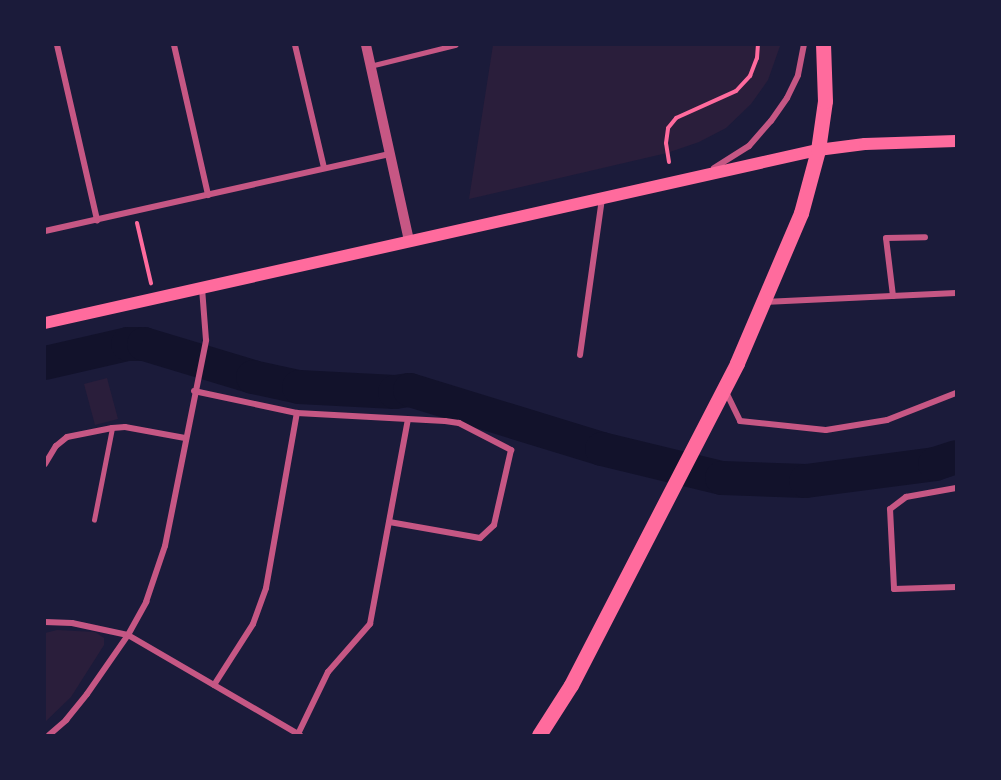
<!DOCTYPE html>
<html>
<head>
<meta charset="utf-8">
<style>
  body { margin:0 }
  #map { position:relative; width:1001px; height:780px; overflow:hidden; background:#1b1b3a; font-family:Karla,sans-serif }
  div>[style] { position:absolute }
  .green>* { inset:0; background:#2a1e3b }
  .river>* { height:34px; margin:-17px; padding:0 17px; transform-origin:17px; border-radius:17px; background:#12122b }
  .path>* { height:4px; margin:-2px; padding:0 2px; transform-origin:2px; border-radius:2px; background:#ff6b9d }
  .service>* { height:4.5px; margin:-2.25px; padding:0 2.25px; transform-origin:2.25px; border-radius:2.25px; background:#c65784 }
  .minor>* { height:6px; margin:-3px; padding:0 3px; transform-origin:3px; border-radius:3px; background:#c65784 }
  .tertiary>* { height:10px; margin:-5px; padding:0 5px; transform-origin:5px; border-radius:5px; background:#c65784 }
  .secondary>* { height:12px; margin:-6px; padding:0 6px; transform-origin:6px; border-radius:6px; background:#ff6b9d }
  .primary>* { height:15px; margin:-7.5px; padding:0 7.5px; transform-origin:7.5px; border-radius:7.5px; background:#ff6b9d }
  span { translate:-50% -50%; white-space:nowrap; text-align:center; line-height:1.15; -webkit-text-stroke:6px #1b1b3a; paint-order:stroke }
  .frame { position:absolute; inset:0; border:46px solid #1b1b3a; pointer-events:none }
</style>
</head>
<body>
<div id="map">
  <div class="green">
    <i style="clip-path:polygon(493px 45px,780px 45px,780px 46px,768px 80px,751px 104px,726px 128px,699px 142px,667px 153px,469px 199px)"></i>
    <i style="clip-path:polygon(107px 378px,118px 419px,95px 425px,84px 384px)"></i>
    <i style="clip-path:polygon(57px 630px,95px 632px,104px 638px,104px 645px,71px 697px,45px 722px,45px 633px)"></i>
  </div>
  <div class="river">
    <i style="left:45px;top:363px;width:85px;rotate:-12.9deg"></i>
    <i style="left:128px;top:344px;width:16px"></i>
    <i style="left:144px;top:344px;width:114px;rotate:16.8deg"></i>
    <i style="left:253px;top:377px;width:47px;rotate:12.3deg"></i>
    <i style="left:299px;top:387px;width:96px;rotate:3deg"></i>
    <i style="left:395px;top:392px;width:15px;rotate:-8deg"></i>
    <i style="left:410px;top:390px;width:201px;rotate:17.1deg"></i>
    <i style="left:602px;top:449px;width:123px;rotate:13.6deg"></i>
    <i style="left:722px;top:478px;width:84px;rotate:2deg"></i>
    <i style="left:806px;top:481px;width:130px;rotate:-7.5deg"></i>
    <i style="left:935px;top:464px;width:22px;rotate:-18deg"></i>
  </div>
  <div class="path">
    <i style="left:669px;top:162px;width:19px;rotate:-99deg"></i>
    <i style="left:666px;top:143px;width:15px;rotate:-82deg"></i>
    <i style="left:668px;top:128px;width:13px;rotate:-51deg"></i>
    <i style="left:676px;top:118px;width:66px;rotate:-24.2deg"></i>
    <i style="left:736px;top:91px;width:21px;rotate:-47deg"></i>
    <i style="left:750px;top:76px;width:19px;rotate:-69deg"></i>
    <i style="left:757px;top:58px;width:13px;rotate:-86deg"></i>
    <i style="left:137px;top:223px;width:62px;rotate:76.9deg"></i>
  </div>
  <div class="service">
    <i style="left:370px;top:66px;width:88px;rotate:-13.9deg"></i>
    <i style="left:94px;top:520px;width:94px;rotate:-78.9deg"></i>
  </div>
  <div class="minor">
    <i style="left:57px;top:45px;width:180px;rotate:77.1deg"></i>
    <i style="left:174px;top:45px;width:154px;rotate:77.2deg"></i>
    <i style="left:295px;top:45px;width:126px;rotate:76.7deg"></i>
    <i style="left:714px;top:168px;width:41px;rotate:-32.2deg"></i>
    <i style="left:749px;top:146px;width:33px;rotate:-49deg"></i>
    <i style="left:771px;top:121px;width:28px;rotate:-55deg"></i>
    <i style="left:787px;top:98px;width:25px;rotate:-64deg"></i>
    <i style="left:798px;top:75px;width:31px;rotate:-79deg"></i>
    <i style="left:45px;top:231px;width:353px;rotate:-12.6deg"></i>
    <i style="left:893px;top:296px;width:58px;rotate:-96.9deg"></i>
    <i style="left:886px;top:238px;width:39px;rotate:-1deg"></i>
    <i style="left:764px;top:302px;width:192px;rotate:-2.7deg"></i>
    <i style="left:580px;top:355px;width:159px;rotate:-82deg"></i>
    <i style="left:194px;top:391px;width:105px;rotate:12.1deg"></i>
    <i style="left:297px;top:413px;width:148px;rotate:3.1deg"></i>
    <i style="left:445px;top:421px;width:14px;rotate:8deg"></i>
    <i style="left:459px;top:423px;width:59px;rotate:27.4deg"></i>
    <i style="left:511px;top:450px;width:77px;rotate:102.8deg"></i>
    <i style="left:494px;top:525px;width:19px;rotate:137deg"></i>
    <i style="left:480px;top:538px;width:92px;rotate:-170deg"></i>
    <i style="left:726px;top:392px;width:32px;rotate:64deg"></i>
    <i style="left:740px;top:421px;width:86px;rotate:6deg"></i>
    <i style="left:826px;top:430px;width:62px;rotate:-9.3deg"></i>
    <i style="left:887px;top:420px;width:74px;rotate:-21.4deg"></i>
    <i style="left:45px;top:464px;width:21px;rotate:-59deg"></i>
    <i style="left:56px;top:446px;width:14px;rotate:-39deg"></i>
    <i style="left:67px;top:437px;width:46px;rotate:-11.3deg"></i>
    <i style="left:112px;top:428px;width:13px;rotate:-4deg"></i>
    <i style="left:125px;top:427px;width:61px;rotate:10.4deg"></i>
    <i style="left:956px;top:488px;width:51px;rotate:169.8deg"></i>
    <i style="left:906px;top:497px;width:20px;rotate:143deg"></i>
    <i style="left:890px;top:509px;width:80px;rotate:87.1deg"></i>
    <i style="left:894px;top:589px;width:62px;rotate:-1.8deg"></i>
    <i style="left:45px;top:622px;width:27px;rotate:2deg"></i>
    <i style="left:72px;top:623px;width:57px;rotate:12.1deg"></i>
    <i style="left:128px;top:635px;width:199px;rotate:30.2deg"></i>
    <i style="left:214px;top:685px;width:72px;rotate:-57.4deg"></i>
    <i style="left:253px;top:624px;width:38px;rotate:-70deg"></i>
    <i style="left:266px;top:588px;width:178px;rotate:-80deg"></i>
    <i style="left:298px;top:734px;width:69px;rotate:-64.2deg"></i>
    <i style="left:328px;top:672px;width:64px;rotate:-48.8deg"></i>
    <i style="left:370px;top:624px;width:208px;rotate:-79.5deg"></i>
    <i style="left:49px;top:735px;width:23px;rotate:-41deg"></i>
    <i style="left:66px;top:720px;width:33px;rotate:-51deg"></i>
    <i style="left:87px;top:694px;width:72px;rotate:-55.2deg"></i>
    <i style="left:128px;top:635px;width:38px;rotate:-61deg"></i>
    <i style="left:146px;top:602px;width:59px;rotate:-71.3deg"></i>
    <i style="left:165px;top:546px;width:210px;rotate:-78.7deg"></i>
    <i style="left:206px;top:340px;width:52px;rotate:-94.4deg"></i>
  </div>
  <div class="tertiary">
    <i style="left:366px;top:45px;width:201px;rotate:77.6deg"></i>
  </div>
  <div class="secondary">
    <i style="left:45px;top:323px;width:792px;rotate:-12.62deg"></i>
    <i style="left:818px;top:150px;width:47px;rotate:-7.3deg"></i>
    <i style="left:865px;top:144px;width:91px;rotate:-1.9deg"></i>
  </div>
  <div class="primary">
    <i style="left:539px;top:735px;width:59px;rotate:-57.4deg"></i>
    <i style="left:571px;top:685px;width:362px;rotate:-62.7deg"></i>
    <i style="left:737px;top:363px;width:163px;rotate:-66.9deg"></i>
    <i style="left:801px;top:213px;width:65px;rotate:-74.9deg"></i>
    <i style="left:818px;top:150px;width:49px;rotate:-81.9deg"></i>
    <i style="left:825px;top:101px;width:56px;rotate:-92deg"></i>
  </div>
  <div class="frame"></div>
</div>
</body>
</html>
